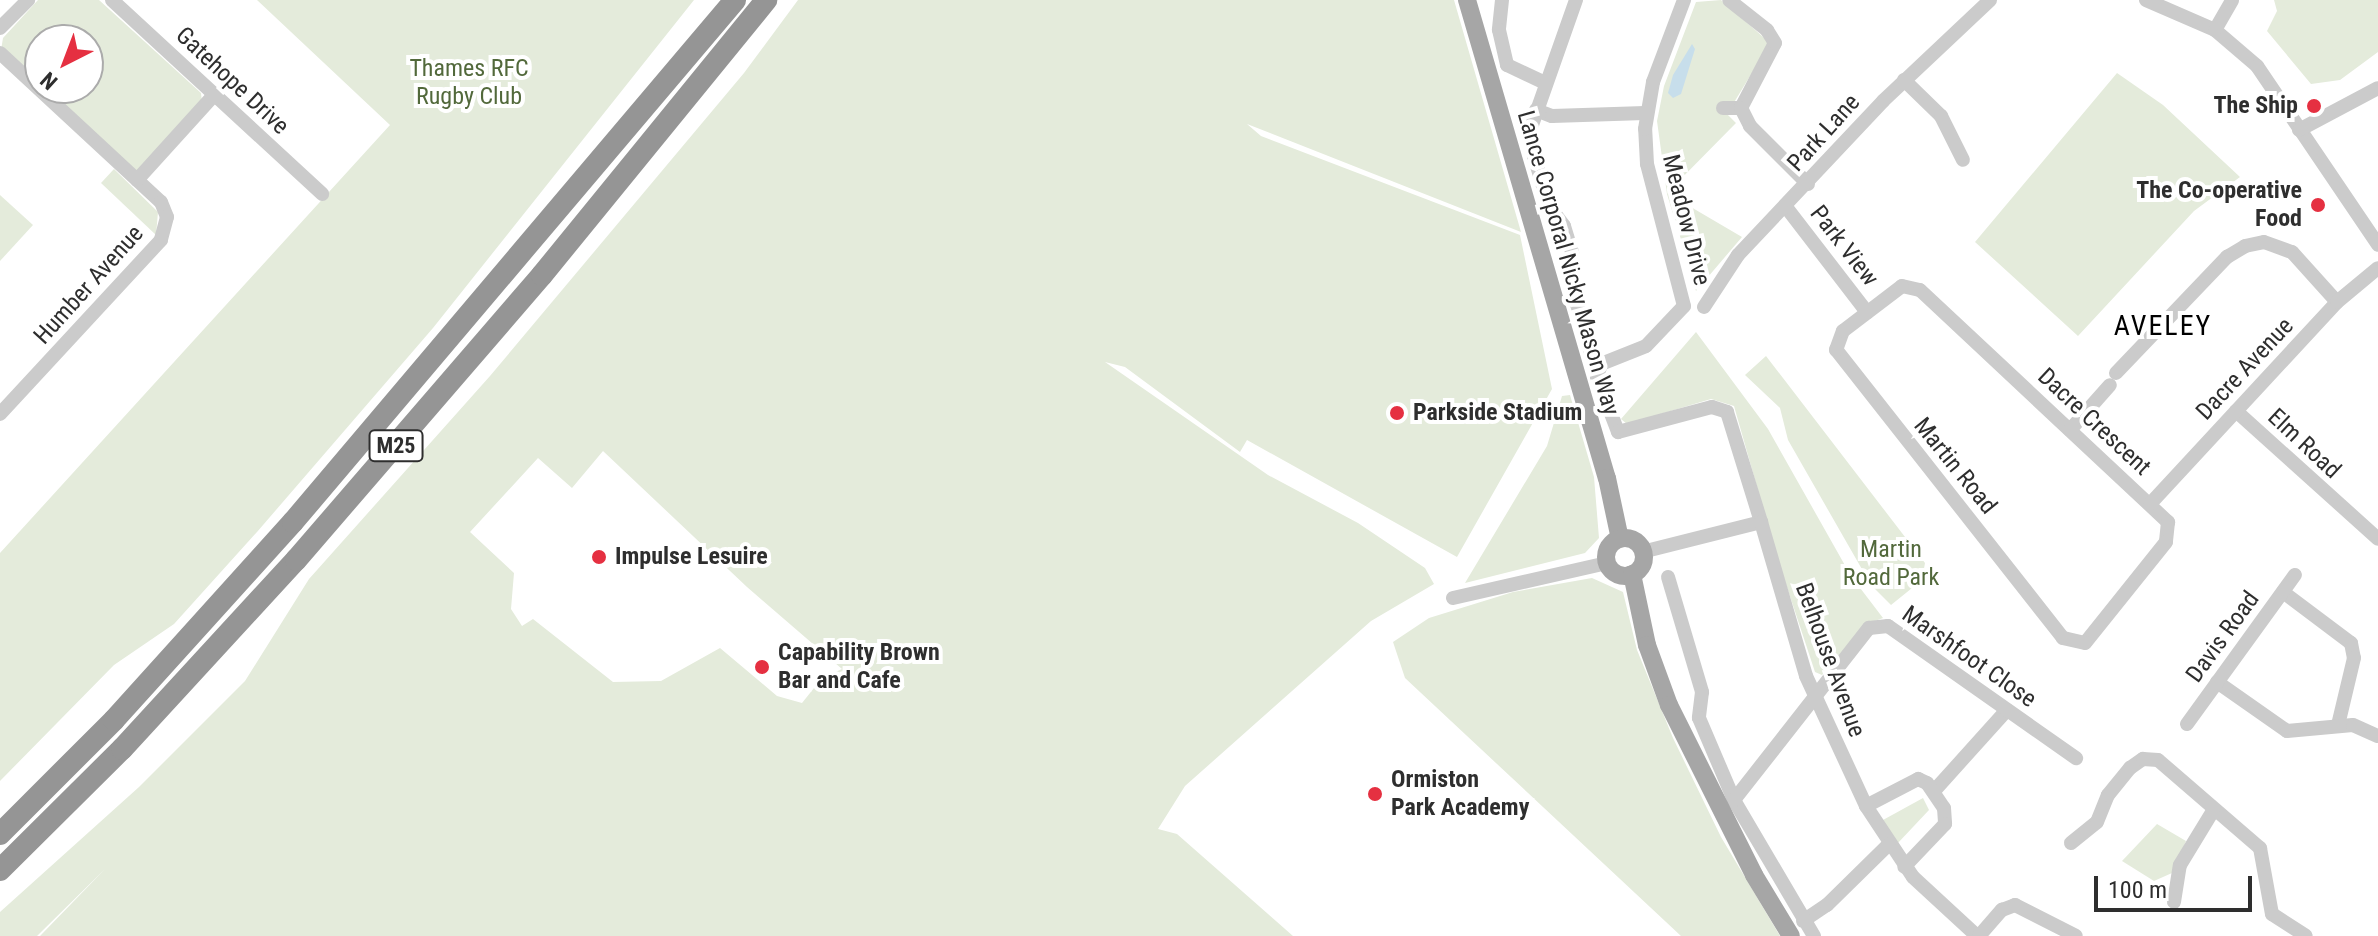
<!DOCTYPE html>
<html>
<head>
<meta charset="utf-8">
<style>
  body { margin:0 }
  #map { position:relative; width:2378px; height:936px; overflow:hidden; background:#fff; font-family:"Roboto Condensed",sans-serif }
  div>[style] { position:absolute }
  .green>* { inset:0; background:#e4ebdb }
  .water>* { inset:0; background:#c7deeb }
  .minor>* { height:14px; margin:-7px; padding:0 7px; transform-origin:7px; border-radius:7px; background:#cbcbcb }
  .major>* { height:18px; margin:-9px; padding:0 9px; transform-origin:9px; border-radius:9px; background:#a6a6a6 }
  .major>.ring { margin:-9px; padding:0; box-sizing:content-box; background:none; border:18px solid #a6a6a6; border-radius:50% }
  .highway>* { height:22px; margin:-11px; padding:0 11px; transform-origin:11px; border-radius:11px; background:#959595 }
  .dots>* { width:22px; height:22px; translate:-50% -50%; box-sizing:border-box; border:4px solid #fff; border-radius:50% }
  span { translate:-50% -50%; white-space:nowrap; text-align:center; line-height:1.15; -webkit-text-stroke:8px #fff; paint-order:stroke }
  .shield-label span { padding:2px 6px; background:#fff; border:2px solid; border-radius:6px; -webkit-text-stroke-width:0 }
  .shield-label { font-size:22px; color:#2e2e2e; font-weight:700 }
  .park-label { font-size:24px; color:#52693b }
  .street-label { font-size:24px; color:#2e2e2e }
  .poi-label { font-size:24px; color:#2e2e2e; font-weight:700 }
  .right { translate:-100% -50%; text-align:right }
  .left { translate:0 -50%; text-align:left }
  .quarter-label { font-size:28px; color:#000; letter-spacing:2px }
  .north { position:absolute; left:24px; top:24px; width:80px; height:80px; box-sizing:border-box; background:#fff; border:2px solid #ababab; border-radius:50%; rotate:222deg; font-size:22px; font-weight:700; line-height:32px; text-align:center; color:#2e2e2e }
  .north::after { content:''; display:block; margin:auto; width:28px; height:36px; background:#e53041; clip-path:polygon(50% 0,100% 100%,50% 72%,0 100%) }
  .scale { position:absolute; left:2094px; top:876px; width:158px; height:36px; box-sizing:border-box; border:4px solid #2e2e2e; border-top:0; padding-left:10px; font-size:24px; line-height:28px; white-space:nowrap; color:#2e2e2e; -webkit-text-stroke:6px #fff; paint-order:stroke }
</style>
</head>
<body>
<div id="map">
  <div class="green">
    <i style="clip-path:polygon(38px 0,99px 0,201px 93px,202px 102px,142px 169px,134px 171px,42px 88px,88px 88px,88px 40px,40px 40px,40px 86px,1px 50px,3px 38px)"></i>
    <i style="clip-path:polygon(257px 0,694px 0,433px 328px,257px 532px,174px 624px,114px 665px,0 781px,0 553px,390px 125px)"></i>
    <i style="clip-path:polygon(evenodd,798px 0,1454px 0,1521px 232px,1247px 124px,1261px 136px,1520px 235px,1552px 389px,1457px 557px,1247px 440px,1240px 452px,1125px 367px,1105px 362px,1268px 475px,1358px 523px,1425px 568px,1434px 584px,1371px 621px,1185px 786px,1158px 829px,1177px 834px,1293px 936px,40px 936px,105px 869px,37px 936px,0 936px,0 912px,139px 787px,245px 681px,309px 579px,490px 376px,744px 73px,798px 0,603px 451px,747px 587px,842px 669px,822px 678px,802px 703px,777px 696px,720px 648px,661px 681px,613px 682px,533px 619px,522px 626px,511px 609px,514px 573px,470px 532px,538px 458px,572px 488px,603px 451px)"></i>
    <i style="clip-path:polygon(1721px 0,1770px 43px,1727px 114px,1736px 123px,1667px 193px,1742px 237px,1696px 291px,1675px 219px,1690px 225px,1674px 217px,1667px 194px,1657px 121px,1664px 86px,1696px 2px)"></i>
    <i style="clip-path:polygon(2274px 0,2378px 0,2378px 52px,2340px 80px,2311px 84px,2267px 31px,2277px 11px)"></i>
    <i style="clip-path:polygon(2117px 73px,2163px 105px,2240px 177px,2194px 211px,2078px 336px,1975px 242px)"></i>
    <i style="clip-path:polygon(114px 169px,158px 212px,156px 235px,101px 183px)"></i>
    <i style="clip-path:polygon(0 195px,33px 225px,0 261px)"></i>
    <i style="clip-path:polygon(1696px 332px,1768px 429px,1851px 576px,1883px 618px,1867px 624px,1822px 675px,1815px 672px,1777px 557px,1734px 406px,1711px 399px,1627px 424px,1621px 419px)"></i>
    <i style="clip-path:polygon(1766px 356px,1925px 563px,1922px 580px,1891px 605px,1871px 585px,1788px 440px,1780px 408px,1745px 375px)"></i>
    <i style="clip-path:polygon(1570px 395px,1594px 477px,1599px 538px,1585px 553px,1465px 583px,1547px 446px,1562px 396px)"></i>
    <i style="clip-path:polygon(1592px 578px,1623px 592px,1637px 650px,1673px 738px,1721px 837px,1780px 936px,1681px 936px,1405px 678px,1393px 642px,1429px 618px,1513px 592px)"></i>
    <i style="clip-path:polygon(1923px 798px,1929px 810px,1897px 844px,1883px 820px)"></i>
    <i style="clip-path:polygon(2157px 824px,2186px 841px,2172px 873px,2154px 881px,2122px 861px)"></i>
  </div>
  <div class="water">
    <i style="clip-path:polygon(1692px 44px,1695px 49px,1681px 94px,1673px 98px,1668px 93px,1673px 75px)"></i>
  </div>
  <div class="minor">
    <i style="left:112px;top:0;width:286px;rotate:42.7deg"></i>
    <i style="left:1502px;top:0;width:30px;rotate:96deg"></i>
    <i style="left:1499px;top:30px;width:36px;rotate:77deg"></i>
    <i style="left:1507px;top:65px;width:42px;rotate:25.3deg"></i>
    <i style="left:1576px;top:0;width:144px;rotate:109.4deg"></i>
    <i style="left:1528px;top:136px;width:73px;rotate:73.3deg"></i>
    <i style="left:1549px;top:206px;width:25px;rotate:53deg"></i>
    <i style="left:1564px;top:226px;width:28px;rotate:73deg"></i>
    <i style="left:1572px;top:253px;width:27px;rotate:94deg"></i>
    <i style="left:1570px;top:280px;width:76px;rotate:74deg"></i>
    <i style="left:1591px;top:353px;width:15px;rotate:48deg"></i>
    <i style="left:2146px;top:0;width:75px;rotate:23.5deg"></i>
    <i style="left:2215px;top:30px;width:55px;rotate:40.6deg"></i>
    <i style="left:2257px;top:66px;width:216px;rotate:55.9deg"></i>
    <i style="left:0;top:28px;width:40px;rotate:-45deg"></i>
    <i style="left:2215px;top:30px;width:34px;rotate:-60deg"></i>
    <i style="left:0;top:53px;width:219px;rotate:42.8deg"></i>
    <i style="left:161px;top:202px;width:16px;rotate:68deg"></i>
    <i style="left:167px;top:217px;width:24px;rotate:105deg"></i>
    <i style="left:161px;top:240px;width:237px;rotate:132.8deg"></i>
    <i style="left:1904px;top:80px;width:52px;rotate:44.2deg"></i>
    <i style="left:1941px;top:116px;width:49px;rotate:63.4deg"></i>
    <i style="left:1723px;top:108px;width:18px"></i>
    <i style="left:1741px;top:108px;width:73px;rotate:-62.4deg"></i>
    <i style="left:1775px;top:43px;width:15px;rotate:-122deg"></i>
    <i style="left:1767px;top:30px;width:48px;rotate:-141.7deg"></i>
    <i style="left:1741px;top:108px;width:20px;rotate:63deg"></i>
    <i style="left:1750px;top:126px;width:82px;rotate:45deg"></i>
    <i style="left:1536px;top:110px;width:17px;rotate:21deg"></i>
    <i style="left:1552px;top:116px;width:93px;rotate:-1.8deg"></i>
    <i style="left:2299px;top:130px;width:89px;rotate:-28deg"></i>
    <i style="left:137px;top:180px;width:116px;rotate:-47.8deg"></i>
    <i style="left:1786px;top:207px;width:133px;rotate:52.4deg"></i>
    <i style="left:1902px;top:286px;width:18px;rotate:13deg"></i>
    <i style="left:1920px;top:290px;width:340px;rotate:43.1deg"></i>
    <i style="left:2168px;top:522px;width:20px;rotate:96deg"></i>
    <i style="left:2166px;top:542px;width:129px;rotate:128.7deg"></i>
    <i style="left:2085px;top:643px;width:23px;rotate:-167deg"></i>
    <i style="left:2063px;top:638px;width:367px;rotate:-128.2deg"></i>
    <i style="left:1836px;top:350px;width:20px;rotate:-70deg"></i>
    <i style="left:1843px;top:331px;width:74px;rotate:-37.3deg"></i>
    <i style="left:1704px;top:307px;width:62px;rotate:-56.8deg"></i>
    <i style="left:1738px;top:255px;width:212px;rotate:-46.7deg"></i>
    <i style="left:1883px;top:101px;width:147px;rotate:-43.3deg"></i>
    <i style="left:1601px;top:364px;width:48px;rotate:-21.8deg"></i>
    <i style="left:1646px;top:346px;width:55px;rotate:-46.5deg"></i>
    <i style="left:1684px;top:306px;width:147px;rotate:-104.6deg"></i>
    <i style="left:1647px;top:164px;width:35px;rotate:-93deg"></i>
    <i style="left:1645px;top:129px;width:48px;rotate:-80.3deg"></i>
    <i style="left:1653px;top:82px;width:88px;rotate:-69.3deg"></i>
    <i style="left:1601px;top:364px;width:14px;rotate:107deg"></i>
    <i style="left:1597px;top:377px;width:59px;rotate:69.1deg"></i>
    <i style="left:1618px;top:432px;width:97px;rotate:-14.9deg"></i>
    <i style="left:1712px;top:407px;width:16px;rotate:18deg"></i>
    <i style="left:1727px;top:412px;width:115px;rotate:72.8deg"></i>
    <i style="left:2116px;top:373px;width:161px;rotate:-46.3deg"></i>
    <i style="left:2227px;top:257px;width:21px;rotate:-31deg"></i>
    <i style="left:2245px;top:246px;width:19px;rotate:-12deg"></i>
    <i style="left:2264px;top:242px;width:30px;rotate:20deg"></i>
    <i style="left:2292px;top:252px;width:67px;rotate:48deg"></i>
    <i style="left:2236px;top:411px;width:191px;rotate:42deg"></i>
    <i style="left:2070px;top:430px;width:60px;rotate:-48.4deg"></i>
    <i style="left:2150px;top:504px;width:275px;rotate:-47.2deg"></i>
    <i style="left:2337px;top:302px;width:53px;rotate:-39.7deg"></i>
    <i style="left:1642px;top:552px;width:123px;rotate:-14.1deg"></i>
    <i style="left:1761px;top:522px;width:160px;rotate:73.7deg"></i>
    <i style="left:1806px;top:676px;width:143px;rotate:65.2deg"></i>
    <i style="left:1866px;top:806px;width:85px;rotate:56.5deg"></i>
    <i style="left:1913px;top:877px;width:87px;rotate:42.7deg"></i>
    <i style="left:1668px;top:577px;width:120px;rotate:73.5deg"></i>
    <i style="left:1702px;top:692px;width:26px;rotate:97deg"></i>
    <i style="left:1699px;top:718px;width:89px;rotate:66.9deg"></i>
    <i style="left:2283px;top:592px;width:85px;rotate:36.9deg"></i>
    <i style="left:2351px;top:643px;width:15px;rotate:79deg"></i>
    <i style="left:2354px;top:658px;width:69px;rotate:103.4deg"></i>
    <i style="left:1453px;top:598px;width:158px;rotate:-12.8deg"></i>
    <i style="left:2217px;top:682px;width:85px;rotate:35deg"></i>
    <i style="left:2287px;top:731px;width:66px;rotate:-5.2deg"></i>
    <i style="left:2353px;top:725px;width:27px;rotate:24deg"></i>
    <i style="left:2187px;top:724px;width:184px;rotate:-54.1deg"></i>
    <i style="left:1934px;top:791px;width:109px;rotate:-48deg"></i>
    <i style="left:1866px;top:806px;width:59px;rotate:-27.4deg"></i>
    <i style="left:1918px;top:779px;width:10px;rotate:24deg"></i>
    <i style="left:1927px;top:783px;width:30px;rotate:56deg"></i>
    <i style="left:1944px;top:808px;width:16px;rotate:86deg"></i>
    <i style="left:1945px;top:824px;width:59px;rotate:133.6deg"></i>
    <i style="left:2071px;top:843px;width:33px;rotate:-39deg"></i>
    <i style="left:2097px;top:822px;width:29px;rotate:-68deg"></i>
    <i style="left:2108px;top:795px;width:35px;rotate:-51deg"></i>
    <i style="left:2130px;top:768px;width:16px;rotate:-35deg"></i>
    <i style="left:2143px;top:759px;width:15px;rotate:4deg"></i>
    <i style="left:2158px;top:760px;width:135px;rotate:40.8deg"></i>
    <i style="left:2260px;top:848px;width:67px;rotate:79.7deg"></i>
    <i style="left:2272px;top:914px;width:40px;rotate:32.9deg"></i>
    <i style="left:2174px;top:902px;width:37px;rotate:-81deg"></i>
    <i style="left:2180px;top:865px;width:63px;rotate:-58.6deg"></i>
    <i style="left:1803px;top:921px;width:29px;rotate:-34deg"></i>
    <i style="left:1827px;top:905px;width:86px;rotate:-44.5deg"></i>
    <i style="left:1814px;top:936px;width:158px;rotate:-120.5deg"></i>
    <i style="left:1734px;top:800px;width:219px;rotate:-51.9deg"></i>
    <i style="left:1869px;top:628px;width:19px;rotate:-6deg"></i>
    <i style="left:1888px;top:626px;width:230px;rotate:35.1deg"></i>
    <i style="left:1979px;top:936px;width:35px;rotate:-49deg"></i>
    <i style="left:2002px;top:910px;width:14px;rotate:-21deg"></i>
    <i style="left:2015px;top:905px;width:68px;rotate:26.9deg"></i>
  </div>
  <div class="major">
    <i style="left:1467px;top:0;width:498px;rotate:73.7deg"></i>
    <i style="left:1607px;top:478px;width:62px;rotate:78deg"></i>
    <i class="ring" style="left:1606px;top:538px;width:20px;height:20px"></i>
    <i style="left:1632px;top:574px;width:73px;rotate:78.1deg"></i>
    <i style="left:1647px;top:645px;width:64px;rotate:69.9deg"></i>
    <i style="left:1669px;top:705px;width:190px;rotate:63.4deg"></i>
    <i style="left:1754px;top:875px;width:71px;rotate:58.8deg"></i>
  </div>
  <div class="highway">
    <i style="left:0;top:834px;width:161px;rotate:-45deg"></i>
    <i style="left:114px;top:720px;width:267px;rotate:-47.9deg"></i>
    <i style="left:293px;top:522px;width:684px;rotate:-49.74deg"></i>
    <i style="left:0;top:870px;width:172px;rotate:-44.8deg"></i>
    <i style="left:122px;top:749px;width:257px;rotate:-47.4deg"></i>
    <i style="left:296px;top:560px;width:376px;rotate:-49.2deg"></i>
    <i style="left:542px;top:275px;width:355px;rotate:-50.8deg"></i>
  </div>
  <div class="dots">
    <i style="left:2314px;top:106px;background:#e53041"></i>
    <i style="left:2318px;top:205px;background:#e53041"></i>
    <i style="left:1397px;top:413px;background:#e53041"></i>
    <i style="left:599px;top:557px;background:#e53041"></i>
    <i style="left:762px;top:667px;background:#e53041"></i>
    <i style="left:1375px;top:794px;background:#e53041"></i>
  </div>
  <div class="shield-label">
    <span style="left:396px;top:446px">M25</span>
  </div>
  <div class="park-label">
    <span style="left:469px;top:83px">Thames RFC<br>Rugby Club</span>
    <span style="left:1891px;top:564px">Martin<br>Road Park</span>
  </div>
  <div class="street-label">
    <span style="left:232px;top:81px;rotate:43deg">Gatehope Drive</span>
    <span style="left:1824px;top:133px;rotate:-48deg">Park Lane</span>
    <span style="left:1686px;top:220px;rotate:76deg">Meadow Drive</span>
    <span style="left:1844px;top:246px;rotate:52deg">Park View</span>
    <span style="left:1568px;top:263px;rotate:74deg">Lance Corporal Nicky Mason Way</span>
    <span style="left:89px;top:285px;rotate:-48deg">Humber Avenue</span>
    <span style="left:2245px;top:369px;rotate:-47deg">Dacre Avenue</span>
    <span style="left:2094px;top:422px;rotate:43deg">Dacre Crescent</span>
    <span style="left:2304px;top:444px;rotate:43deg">Elm Road</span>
    <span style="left:1955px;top:466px;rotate:51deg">Martin Road</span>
    <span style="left:2223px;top:637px;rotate:-54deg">Davis Road</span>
    <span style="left:1969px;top:657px;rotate:35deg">Marshfoot Close</span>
    <span style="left:1830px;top:660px;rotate:70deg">Belhouse Avenue</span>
  </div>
  <div class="poi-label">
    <span class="right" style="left:2298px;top:106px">The Ship</span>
    <span class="right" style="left:2302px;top:205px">The Co-operative<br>Food</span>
    <span class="left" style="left:1413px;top:413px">Parkside Stadium</span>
    <span class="left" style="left:615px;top:557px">Impulse Lesuire</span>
    <span class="left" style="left:778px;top:667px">Capability Brown<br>Bar and Cafe</span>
    <span class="left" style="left:1391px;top:794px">Ormiston<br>Park Academy</span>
  </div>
  <div class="quarter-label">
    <span style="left:2163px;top:326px">AVELEY</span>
  </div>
  <div class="north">N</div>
  <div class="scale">100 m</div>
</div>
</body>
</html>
